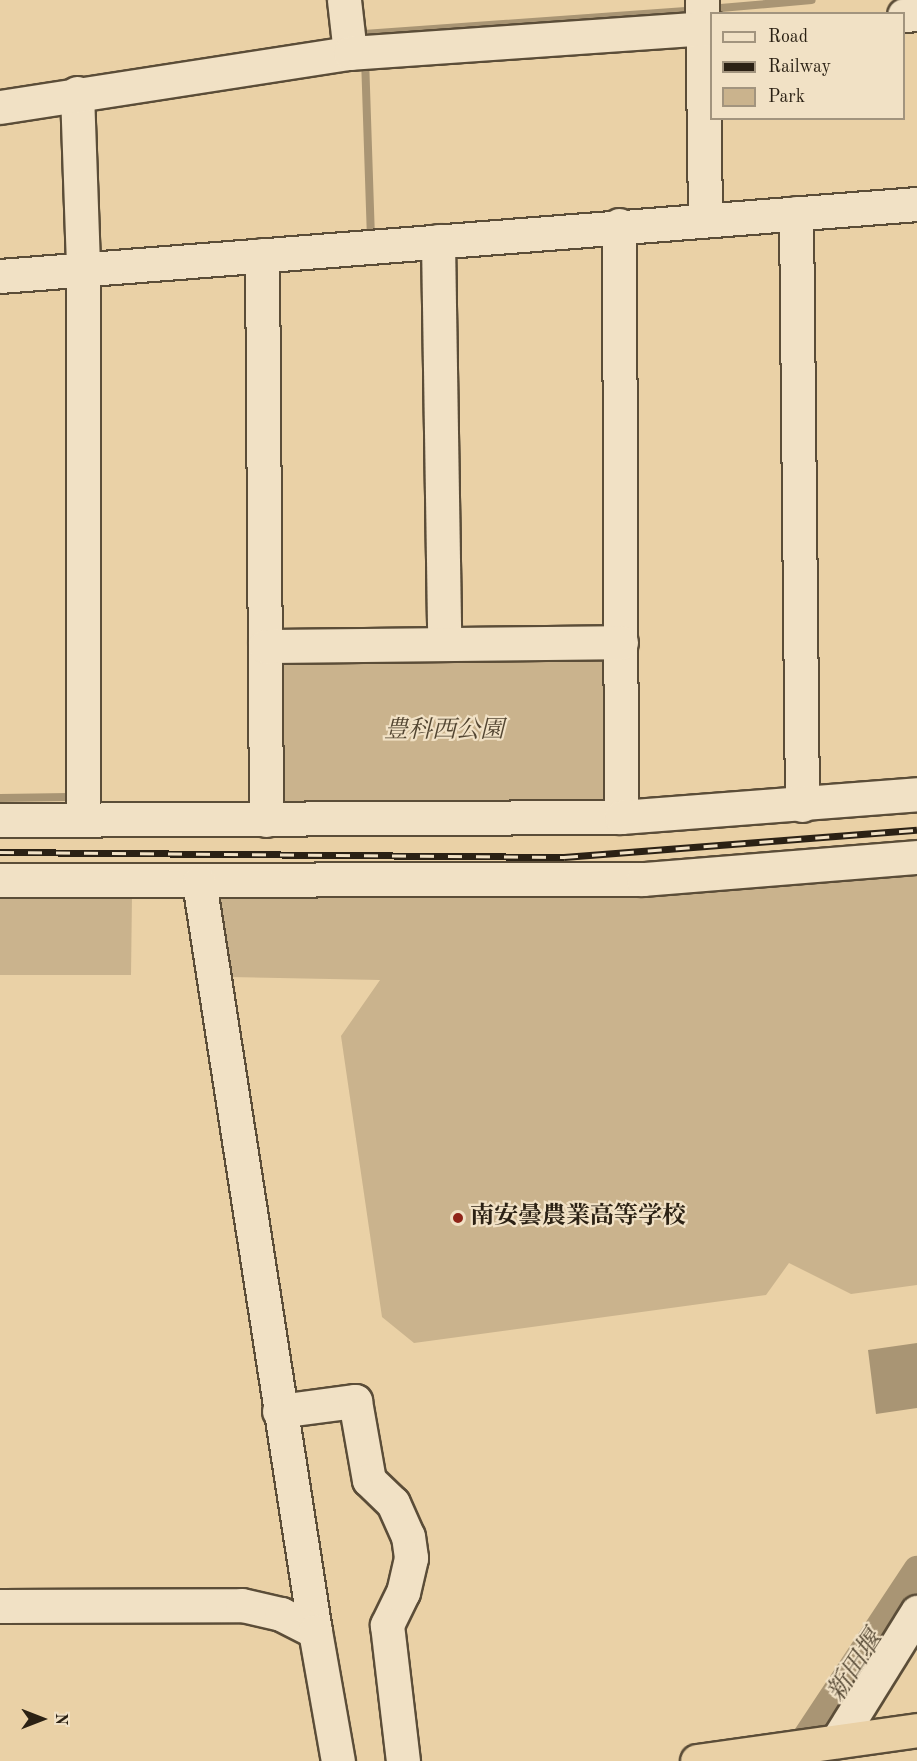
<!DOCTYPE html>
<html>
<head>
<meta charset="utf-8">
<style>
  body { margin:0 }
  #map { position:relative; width:917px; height:1761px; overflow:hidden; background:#ead1a6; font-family:"Old Standard TT","Noto Serif JP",serif }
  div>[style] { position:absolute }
  .green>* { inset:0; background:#cab38d }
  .water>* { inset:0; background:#a99574 }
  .stream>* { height:8px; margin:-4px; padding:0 4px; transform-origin:4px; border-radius:4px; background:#a99574 }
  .canal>* { height:28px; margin:-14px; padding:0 14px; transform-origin:14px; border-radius:14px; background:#a99574 }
  .roads { filter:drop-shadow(2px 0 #5b4d38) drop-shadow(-2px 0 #5b4d38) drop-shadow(0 2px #5b4d38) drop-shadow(0 -2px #5b4d38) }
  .minor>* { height:33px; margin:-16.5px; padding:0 16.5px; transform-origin:16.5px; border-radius:16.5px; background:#f1e1c5 }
  .highway>* { height:33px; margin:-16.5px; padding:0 16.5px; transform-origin:16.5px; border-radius:16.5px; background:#ead1a6 }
  .rail>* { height:7px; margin-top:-3.5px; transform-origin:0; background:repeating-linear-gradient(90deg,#f1e1c5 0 14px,#2b2114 0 28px); box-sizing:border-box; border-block:2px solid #2b2114 }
  .dots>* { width:16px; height:16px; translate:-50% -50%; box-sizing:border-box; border:3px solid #f1e1c5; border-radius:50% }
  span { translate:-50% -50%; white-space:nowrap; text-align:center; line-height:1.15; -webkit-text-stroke:4.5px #f1e1c5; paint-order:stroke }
  .park-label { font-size:24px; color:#534632; font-style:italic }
  .poi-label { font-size:24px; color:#2b2114; font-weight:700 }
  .left { translate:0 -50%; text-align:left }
  .water-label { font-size:26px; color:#574a36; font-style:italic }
  .legend { position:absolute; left:710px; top:12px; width:195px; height:108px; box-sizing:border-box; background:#f1e1c5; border:2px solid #a2947e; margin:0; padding:8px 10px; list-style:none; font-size:18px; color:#2b2114 }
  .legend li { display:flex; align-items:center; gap:12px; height:30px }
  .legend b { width:30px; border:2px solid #a2947e }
  .north { position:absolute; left:12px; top:1689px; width:60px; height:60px; -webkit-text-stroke:4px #f1e1c5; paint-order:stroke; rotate:90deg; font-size:16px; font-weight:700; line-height:24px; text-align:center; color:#2b2114 }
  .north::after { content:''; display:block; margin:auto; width:21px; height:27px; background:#2b2114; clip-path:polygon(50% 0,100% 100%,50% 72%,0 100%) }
</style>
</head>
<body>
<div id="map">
  <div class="green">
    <i style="clip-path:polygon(608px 656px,610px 803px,280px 808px,278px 660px)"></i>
    <i style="clip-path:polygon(917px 866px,917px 1285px,851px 1294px,789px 1263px,766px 1295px,414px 1343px,382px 1317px,341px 1036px,380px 980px,229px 977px,217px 896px,380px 895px)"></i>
    <i style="clip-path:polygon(0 893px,132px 895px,131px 975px,0 975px)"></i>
  </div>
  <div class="water">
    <i style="clip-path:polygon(917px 1343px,917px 1408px,876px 1414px,868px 1350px)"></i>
  </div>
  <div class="stream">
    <i style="left:709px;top:9px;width:103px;rotate:-5deg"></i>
    <i style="left:364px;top:45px;width:11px;rotate:-90deg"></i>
    <i style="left:364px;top:34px;width:333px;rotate:-4.1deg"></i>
    <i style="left:365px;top:58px;width:182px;rotate:88.1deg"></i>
    <i style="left:0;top:798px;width:69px;rotate:-0.8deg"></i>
    <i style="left:69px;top:797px;width:8px;rotate:-90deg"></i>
  </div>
  <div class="canal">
    <i style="left:792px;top:1759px;width:227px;rotate:-56.5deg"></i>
  </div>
  <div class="roads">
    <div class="minor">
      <i style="left:344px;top:0;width:53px;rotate:83.5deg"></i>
      <i style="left:702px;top:0;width:220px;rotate:89.2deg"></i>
      <i style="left:904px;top:15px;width:13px;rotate:-4deg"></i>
      <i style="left:77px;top:93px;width:175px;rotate:88deg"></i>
      <i style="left:83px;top:268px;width:552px;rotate:90deg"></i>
      <i style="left:0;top:107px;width:354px;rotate:-8.8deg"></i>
      <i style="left:350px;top:53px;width:363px;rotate:-4deg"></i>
      <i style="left:796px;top:213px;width:592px;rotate:89.42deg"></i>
      <i style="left:619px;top:225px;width:592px;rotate:89.81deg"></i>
      <i style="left:438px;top:241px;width:402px;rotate:89.1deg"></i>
      <i style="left:262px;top:255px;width:565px;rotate:89.59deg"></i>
      <i style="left:0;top:276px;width:920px;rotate:-4.49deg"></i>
      <i style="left:265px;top:646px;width:356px;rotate:-0.6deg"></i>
      <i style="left:0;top:820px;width:621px;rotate:-0.28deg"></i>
      <i style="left:621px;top:817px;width:297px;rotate:-4.4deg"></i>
      <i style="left:0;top:880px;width:643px;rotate:-0.09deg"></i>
      <i style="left:643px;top:879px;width:275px;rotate:-4.6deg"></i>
      <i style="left:199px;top:882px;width:758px;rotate:81.2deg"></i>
      <i style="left:279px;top:1411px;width:77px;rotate:-7.5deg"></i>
      <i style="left:355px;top:1401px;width:80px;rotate:80deg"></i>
      <i style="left:369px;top:1480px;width:33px;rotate:44deg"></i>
      <i style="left:393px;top:1503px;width:36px;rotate:66deg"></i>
      <i style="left:408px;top:1536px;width:22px;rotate:82deg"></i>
      <i style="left:411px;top:1558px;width:35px;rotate:103deg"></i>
      <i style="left:403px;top:1592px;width:37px;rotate:116deg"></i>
      <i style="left:387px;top:1625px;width:137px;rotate:83.3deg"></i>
      <i style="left:0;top:1606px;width:242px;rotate:-0.2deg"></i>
      <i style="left:242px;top:1605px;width:40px;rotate:13deg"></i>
      <i style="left:281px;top:1614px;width:38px;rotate:27deg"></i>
      <i style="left:315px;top:1631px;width:132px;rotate:80deg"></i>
      <i style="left:837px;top:1741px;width:152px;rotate:-58.2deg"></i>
    </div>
    <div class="highway">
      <i style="left:697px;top:1761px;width:222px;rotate:-8deg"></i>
    </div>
  </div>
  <div class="rail">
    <i style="left:0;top:852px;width:564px;rotate:0.51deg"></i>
    <i style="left:564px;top:857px;width:354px;rotate:-4.4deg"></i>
  </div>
  <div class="dots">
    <i style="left:458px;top:1218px;background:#8f2418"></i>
  </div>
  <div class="park-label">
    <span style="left:444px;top:732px">豊科西公園</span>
  </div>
  <div class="poi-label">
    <span class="left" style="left:470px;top:1218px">南安曇農業高等学校</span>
  </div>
  <div class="water-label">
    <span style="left:856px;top:1667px;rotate:-57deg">新田堰</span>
  </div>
  <ul class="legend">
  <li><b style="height:8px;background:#f1e1c5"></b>Road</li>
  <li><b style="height:8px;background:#2b2114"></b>Railway</li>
  <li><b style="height:16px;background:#cab38d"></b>Park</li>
  </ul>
  <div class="north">N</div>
</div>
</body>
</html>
